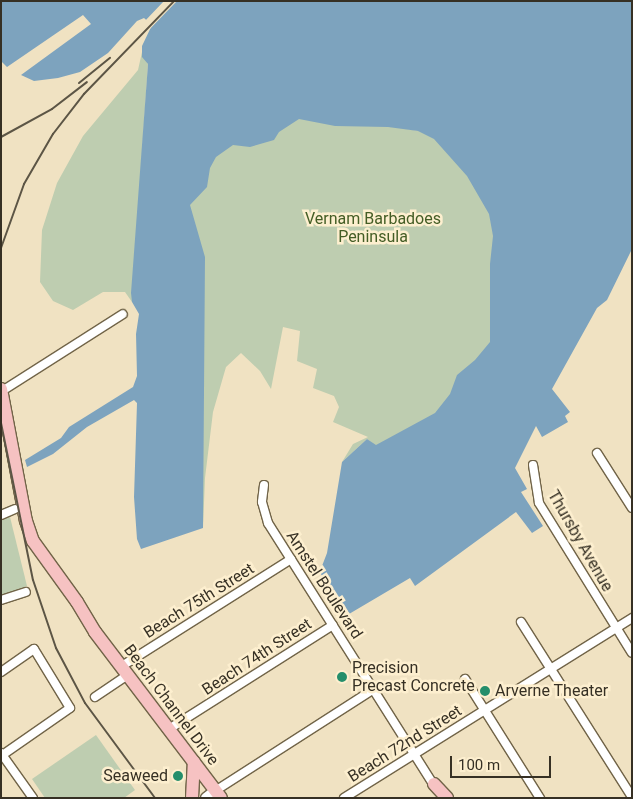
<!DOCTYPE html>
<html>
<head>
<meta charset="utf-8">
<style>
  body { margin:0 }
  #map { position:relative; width:633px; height:799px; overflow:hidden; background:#f0e2c2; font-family:Roboto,sans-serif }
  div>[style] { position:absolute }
  .green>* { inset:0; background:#becdb0 }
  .water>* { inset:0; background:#7da3be }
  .pier>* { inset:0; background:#f0e2c2 }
  .roads { filter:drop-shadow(1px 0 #716448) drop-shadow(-1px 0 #716448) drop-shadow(0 1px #716448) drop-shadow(0 -1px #716448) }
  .minor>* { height:8px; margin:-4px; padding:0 4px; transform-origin:4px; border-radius:4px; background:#fff }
  .tertiary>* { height:10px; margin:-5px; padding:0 5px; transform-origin:5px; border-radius:5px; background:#fff }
  .primary>* { height:12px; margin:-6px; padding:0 6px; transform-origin:6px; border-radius:6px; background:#f6c2c2 }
  .rail>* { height:2px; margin:-1px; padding:0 1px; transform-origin:1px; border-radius:1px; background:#5c5545 }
  .dots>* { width:14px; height:14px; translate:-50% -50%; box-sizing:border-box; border:2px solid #fdefcf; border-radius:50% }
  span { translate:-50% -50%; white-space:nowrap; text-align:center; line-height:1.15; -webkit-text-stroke:5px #fdefcf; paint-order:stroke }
  .park-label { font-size:16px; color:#445d25 }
  .street-label { font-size:16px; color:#363024 }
  .poi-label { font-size:16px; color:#363024 }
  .left { translate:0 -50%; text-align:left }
  .right { translate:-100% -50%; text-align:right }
  .frame { position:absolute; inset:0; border:2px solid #363024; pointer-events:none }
  .scale { position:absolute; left:450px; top:756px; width:101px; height:22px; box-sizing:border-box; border:2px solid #363024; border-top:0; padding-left:6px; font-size:15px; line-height:18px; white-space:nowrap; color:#363024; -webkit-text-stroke:4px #fdefcf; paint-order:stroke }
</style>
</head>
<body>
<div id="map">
  <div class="green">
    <i style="clip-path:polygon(142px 52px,148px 64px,132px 302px,125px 292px,103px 292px,73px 310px,53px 301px,40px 282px,42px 230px,57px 183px,83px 136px,138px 70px)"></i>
    <i style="clip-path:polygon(285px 115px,356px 120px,436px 134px,472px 175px,494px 215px,502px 324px,452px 405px,378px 448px,367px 439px,342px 462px,353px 444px,368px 437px,333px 422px,339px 407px,334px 396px,313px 388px,317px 369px,297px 361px,300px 331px,283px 327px,271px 389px,260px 371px,241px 353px,226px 367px,213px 412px,205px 478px,203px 528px,183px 207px,201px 157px)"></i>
    <i style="clip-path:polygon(10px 517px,27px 586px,2px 595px,1px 520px)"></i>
    <i style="clip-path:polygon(96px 735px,135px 790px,124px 798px,45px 798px,32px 779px)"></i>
  </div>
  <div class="water">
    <i style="clip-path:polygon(1px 1px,632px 1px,632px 249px,607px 300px,597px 308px,552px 389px,570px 412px,565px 416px,568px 422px,542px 437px,536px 426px,515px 468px,527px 489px,521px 492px,543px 526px,532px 533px,516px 512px,415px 586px,410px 578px,349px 614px,318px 570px,322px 566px,327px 553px,342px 462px,367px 439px,376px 445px,435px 413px,450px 394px,457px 375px,475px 360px,490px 342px,490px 264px,493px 236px,489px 214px,467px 176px,434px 139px,418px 131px,388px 127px,335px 126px,299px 119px,279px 132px,274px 140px,250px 147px,233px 145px,216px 157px,210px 168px,207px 187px,190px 205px,205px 257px,203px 528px,141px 549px,137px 539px,134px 497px,137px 403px,134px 400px,87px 427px,53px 454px,27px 467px,25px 460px,61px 438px,69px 427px,133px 387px,137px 376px,136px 334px,139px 314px,132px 302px,131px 293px,148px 64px,142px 57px,142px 46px,152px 25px,144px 18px,137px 21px,108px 53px,80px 72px,58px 78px,34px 81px,21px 75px,91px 24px,83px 15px,7px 67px,1px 61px)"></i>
  </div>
  <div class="pier">
    <i style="clip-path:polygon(164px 1px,177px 1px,146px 33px,149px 26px,144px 22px)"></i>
  </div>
  <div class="roads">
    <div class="minor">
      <i style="left:2px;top:391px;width:143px;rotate:-32.5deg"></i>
      <i style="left:597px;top:453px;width:65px;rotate:57.5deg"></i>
      <i style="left:533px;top:465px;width:38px;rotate:81deg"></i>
      <i style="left:539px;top:503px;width:176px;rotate:58.2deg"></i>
      <i style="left:264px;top:485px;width:17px;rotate:97deg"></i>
      <i style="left:262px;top:502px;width:22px;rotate:74deg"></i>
      <i style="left:268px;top:523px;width:312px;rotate:57.7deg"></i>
      <i style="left:1px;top:515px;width:15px;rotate:-23deg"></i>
      <i style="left:1px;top:600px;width:26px;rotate:-18deg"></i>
      <i style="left:521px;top:622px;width:207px;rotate:57.6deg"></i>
      <i style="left:122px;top:666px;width:200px;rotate:-32.3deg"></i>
      <i style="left:1px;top:672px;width:40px;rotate:-34.9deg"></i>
      <i style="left:34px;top:649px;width:69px;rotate:58.6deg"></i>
      <i style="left:70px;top:708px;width:84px;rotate:145.2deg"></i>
      <i style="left:465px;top:679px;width:141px;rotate:57.8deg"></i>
      <i style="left:95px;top:697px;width:40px;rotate:-34deg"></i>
      <i style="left:169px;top:729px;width:194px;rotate:-32.4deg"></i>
      <i style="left:1px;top:753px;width:55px;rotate:54.6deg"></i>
      <i style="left:215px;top:791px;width:189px;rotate:-32.7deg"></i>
      <i style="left:344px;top:798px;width:340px;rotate:-32deg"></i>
    </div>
    <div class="tertiary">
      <i style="left:206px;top:798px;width:11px;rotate:-38deg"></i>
    </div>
    <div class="primary">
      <i style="left:1px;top:389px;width:134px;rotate:79.3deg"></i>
      <i style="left:26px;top:521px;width:21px;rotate:71deg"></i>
      <i style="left:33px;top:541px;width:75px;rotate:54.2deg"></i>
      <i style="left:77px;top:602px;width:35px;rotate:59deg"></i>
      <i style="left:95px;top:632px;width:208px;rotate:52.8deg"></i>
      <i style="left:434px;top:784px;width:19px;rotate:47deg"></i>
      <i style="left:192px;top:798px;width:36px;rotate:-87deg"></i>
    </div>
  </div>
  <div class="rail">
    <i style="left:79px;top:83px;width:40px;rotate:-39deg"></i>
    <i style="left:1px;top:137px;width:58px;rotate:-28.8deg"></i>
    <i style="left:52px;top:109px;width:44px;rotate:-37.6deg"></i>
    <i style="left:1px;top:248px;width:68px;rotate:-70.2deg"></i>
    <i style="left:24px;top:184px;width:58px;rotate:-59.9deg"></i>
    <i style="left:53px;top:134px;width:51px;rotate:-52.2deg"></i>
    <i style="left:84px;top:94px;width:129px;rotate:-45.9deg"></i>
    <i style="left:1px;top:423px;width:160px;rotate:78.5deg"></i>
    <i style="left:33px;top:580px;width:72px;rotate:71.3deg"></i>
    <i style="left:56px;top:648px;width:62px;rotate:62.2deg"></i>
    <i style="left:85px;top:703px;width:118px;rotate:53.6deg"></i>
  </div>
  <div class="dots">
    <i style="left:342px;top:677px;background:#258e6b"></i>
    <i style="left:485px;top:691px;background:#258e6b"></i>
    <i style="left:178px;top:776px;background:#258e6b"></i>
  </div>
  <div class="park-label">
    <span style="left:373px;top:228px">Vernam Barbadoes<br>Peninsula</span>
  </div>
  <div class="street-label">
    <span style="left:580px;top:541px;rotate:60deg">Thursby Avenue</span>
    <span style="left:324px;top:585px;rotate:57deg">Amstel Boulevard</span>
    <span style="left:199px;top:601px;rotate:-32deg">Beach 75th Street</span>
    <span style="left:257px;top:657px;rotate:-33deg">Beach 74th Street</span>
    <span style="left:171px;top:705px;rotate:53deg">Beach Channel Drive</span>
    <span style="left:405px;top:744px;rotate:-32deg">Beach 72nd Street</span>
  </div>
  <div class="poi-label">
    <span class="left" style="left:352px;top:677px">Precision<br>Precast Concrete</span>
    <span class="left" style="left:495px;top:691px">Arverne Theater</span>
    <span class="right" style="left:168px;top:776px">Seaweed</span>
  </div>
  <div class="frame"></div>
  <div class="scale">100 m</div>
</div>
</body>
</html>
